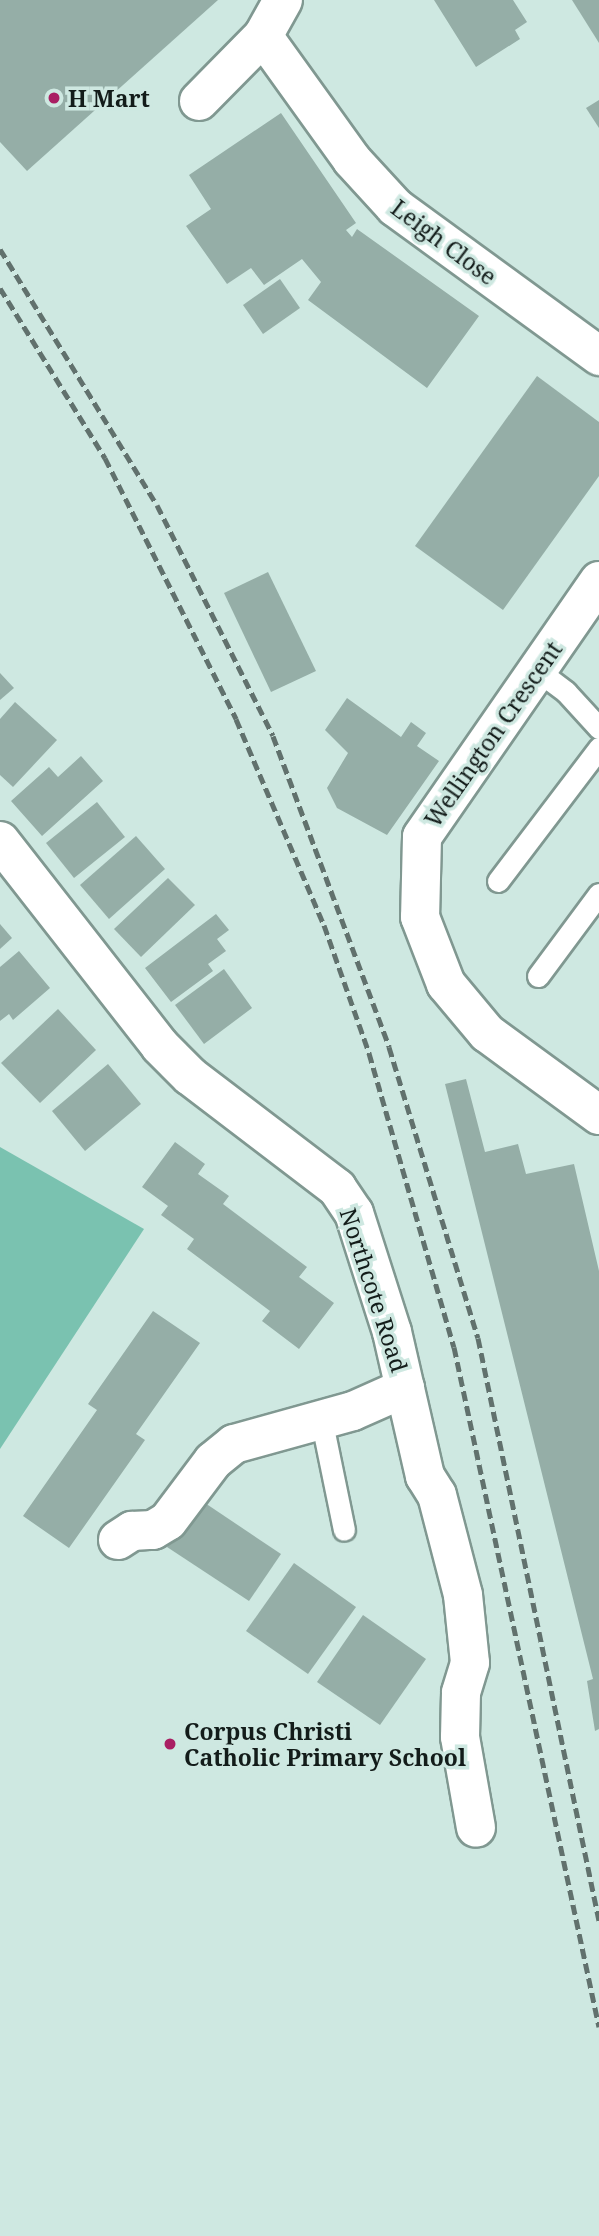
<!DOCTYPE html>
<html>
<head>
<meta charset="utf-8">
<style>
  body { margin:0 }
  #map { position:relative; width:599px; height:2236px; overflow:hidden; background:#cee8e1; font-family:"Noto Serif",serif }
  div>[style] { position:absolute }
  .green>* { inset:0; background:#7ac2b0 }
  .building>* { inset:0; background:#95aea7 }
  .roads { filter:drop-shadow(2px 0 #809891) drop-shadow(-2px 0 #809891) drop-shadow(0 2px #809891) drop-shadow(0 -2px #809891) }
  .lane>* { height:21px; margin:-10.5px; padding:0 10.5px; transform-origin:10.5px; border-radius:10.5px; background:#fff }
  .street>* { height:38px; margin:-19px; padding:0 19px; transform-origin:19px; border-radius:19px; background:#fff }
  .rail>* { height:5px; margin-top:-2.5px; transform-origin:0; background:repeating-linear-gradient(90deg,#61716d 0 10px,transparent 0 15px) }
  .dots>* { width:19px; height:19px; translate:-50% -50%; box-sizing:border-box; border:4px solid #cee8e1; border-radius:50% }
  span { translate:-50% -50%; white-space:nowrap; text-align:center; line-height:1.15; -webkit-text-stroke:7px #cee8e1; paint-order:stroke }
  .poi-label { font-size:23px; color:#131c1a; font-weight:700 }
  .left { translate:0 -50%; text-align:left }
  .street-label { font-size:23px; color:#131c1a }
</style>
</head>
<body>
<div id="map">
  <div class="green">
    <i style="clip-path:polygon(0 1147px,144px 1229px,0 1449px)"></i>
  </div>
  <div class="building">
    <i style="clip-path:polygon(0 0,218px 0,27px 171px,0 142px)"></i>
    <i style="clip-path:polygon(434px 0,513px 0,527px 22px,515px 30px,520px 39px,476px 67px)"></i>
    <i style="clip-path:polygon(572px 0,599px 0,599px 43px)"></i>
    <i style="clip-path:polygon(599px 100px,599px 128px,586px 108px)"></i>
    <i style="clip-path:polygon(281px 113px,356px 223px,346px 230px,352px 237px,357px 229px,479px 316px,427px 388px,308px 300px,321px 282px,302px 259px,264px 285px,251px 268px,227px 284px,186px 226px,211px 209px,189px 175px)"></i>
    <i style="clip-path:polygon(280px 279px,300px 308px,263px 334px,243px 305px)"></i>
    <i style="clip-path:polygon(537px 376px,599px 422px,599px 476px,503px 610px,415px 546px)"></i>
    <i style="clip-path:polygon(268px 572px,316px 671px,271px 692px,224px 593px)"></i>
    <i style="clip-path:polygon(0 673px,14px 688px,0 700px)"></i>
    <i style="clip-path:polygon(347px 698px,401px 737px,411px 722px,426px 733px,417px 746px,439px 761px,387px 835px,337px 808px,327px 788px,348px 753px,325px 730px)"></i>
    <i style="clip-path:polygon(15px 702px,57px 740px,13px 787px,0 775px,0 719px)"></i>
    <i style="clip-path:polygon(81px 756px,103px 781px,42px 836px,11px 801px,49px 767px,58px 777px)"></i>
    <i style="clip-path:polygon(97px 802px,125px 837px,74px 878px,46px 843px)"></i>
    <i style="clip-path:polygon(136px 836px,165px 869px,109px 919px,80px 885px)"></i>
    <i style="clip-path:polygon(168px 878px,195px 905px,141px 957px,114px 929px)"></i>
    <i style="clip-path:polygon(216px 914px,229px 930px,217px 939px,226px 951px,208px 964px,213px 971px,171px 1002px,145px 968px)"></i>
    <i style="clip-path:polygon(0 924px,12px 938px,0 949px)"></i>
    <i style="clip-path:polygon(19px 951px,50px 988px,13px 1020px,9px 1014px,0 1021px,0 967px)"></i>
    <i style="clip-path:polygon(224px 969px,252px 1008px,204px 1044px,175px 1005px)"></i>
    <i style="clip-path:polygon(58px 1009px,96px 1050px,40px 1103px,1px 1063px)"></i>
    <i style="clip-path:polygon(108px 1064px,141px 1104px,85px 1151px,52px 1111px)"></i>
    <i style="clip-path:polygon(466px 1079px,485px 1152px,518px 1144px,526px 1174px,574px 1164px,599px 1271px,599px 1729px,595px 1731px,587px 1681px,593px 1679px,445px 1084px)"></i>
    <i style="clip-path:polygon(175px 1142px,205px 1164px,198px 1174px,229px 1196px,223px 1204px,307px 1267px,299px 1277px,334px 1303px,299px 1349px,262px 1321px,270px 1311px,187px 1249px,194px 1239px,161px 1215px,168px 1206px,142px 1187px)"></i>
    <i style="clip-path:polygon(153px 1311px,200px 1343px,136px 1434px,145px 1440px,69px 1548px,23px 1516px,97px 1410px,88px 1404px)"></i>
    <i style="clip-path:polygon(199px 1499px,281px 1554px,249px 1601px,167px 1547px)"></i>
    <i style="clip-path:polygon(294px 1563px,356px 1607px,308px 1674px,246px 1631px)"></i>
    <i style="clip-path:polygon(363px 1615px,426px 1659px,380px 1725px,317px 1682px)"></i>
  </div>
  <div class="roads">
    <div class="lane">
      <i style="left:537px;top:670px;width:36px;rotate:37deg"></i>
      <i style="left:566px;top:692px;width:49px;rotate:47.5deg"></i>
      <i style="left:498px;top:881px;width:167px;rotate:-52.8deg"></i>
      <i style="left:538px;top:976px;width:102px;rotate:-53.4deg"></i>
      <i style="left:321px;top:1418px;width:114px;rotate:78.4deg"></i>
    </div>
    <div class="street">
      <i style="left:263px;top:36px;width:153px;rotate:54.3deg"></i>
      <i style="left:352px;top:160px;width:64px;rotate:47.5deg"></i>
      <i style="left:395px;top:207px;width:253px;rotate:36.1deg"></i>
      <i style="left:199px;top:101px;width:91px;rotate:-45.4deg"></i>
      <i style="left:263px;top:36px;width:41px;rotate:-60.9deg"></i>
      <i style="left:599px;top:581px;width:311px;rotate:124.7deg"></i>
      <i style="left:422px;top:837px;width:80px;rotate:91.4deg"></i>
      <i style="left:420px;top:917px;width:72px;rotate:68.8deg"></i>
      <i style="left:446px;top:984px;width:64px;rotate:50.1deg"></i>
      <i style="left:487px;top:1033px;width:139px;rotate:36.2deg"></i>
      <i style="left:0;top:841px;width:260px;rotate:52deg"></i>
      <i style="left:160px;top:1046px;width:42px;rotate:45deg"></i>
      <i style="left:190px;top:1076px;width:185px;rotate:37.3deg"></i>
      <i style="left:337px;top:1188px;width:30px;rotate:56deg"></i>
      <i style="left:354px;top:1213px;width:125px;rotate:72.3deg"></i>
      <i style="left:392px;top:1332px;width:148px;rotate:77.1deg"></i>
      <i style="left:425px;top:1476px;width:22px;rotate:58deg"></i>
      <i style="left:437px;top:1495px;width:103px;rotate:75.4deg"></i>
      <i style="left:463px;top:1595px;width:68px;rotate:84.1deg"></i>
      <i style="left:470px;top:1663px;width:31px;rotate:107deg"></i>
      <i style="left:461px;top:1693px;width:44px;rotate:91.3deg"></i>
      <i style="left:460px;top:1737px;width:92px;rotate:80deg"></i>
      <i style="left:118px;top:1540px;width:17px;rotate:-33deg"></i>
      <i style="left:132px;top:1531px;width:21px;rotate:-3deg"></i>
      <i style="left:153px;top:1530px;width:17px;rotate:-31deg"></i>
      <i style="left:168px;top:1521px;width:75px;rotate:-53.1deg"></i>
      <i style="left:213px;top:1461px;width:27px;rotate:-39deg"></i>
      <i style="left:234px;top:1444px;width:123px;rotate:-15.5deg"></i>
      <i style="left:353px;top:1411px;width:57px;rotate:-23.9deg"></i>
    </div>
  </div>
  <div class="rail">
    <i style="left:0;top:249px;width:300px;rotate:58.5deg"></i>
    <i style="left:157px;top:505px;width:258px;rotate:63.3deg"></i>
    <i style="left:273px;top:736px;width:332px;rotate:69.5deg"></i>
    <i style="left:389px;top:1047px;width:304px;rotate:73deg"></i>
    <i style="left:478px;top:1338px;width:595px;rotate:78.27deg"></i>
    <i style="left:0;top:288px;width:200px;rotate:58.3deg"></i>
    <i style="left:105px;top:458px;width:292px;rotate:63.3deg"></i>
    <i style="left:236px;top:719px;width:224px;rotate:66.9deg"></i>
    <i style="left:324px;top:925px;width:136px;rotate:70.6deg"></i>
    <i style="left:369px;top:1053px;width:306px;rotate:73.9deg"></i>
    <i style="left:454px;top:1347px;width:695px;rotate:77.96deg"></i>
  </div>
  <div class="dots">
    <i style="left:54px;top:98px;background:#a91f63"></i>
    <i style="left:170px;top:1744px;background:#a91f63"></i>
  </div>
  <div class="poi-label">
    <span class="left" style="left:68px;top:98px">H Mart</span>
    <span class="left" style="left:184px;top:1744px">Corpus Christi<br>Catholic Primary School</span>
  </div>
  <div class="street-label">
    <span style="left:444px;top:242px;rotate:37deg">Leigh Close</span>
    <span style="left:493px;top:734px;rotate:-55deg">Wellington Crescent</span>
    <span style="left:374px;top:1290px;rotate:72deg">Northcote Road</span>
  </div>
</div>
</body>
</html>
